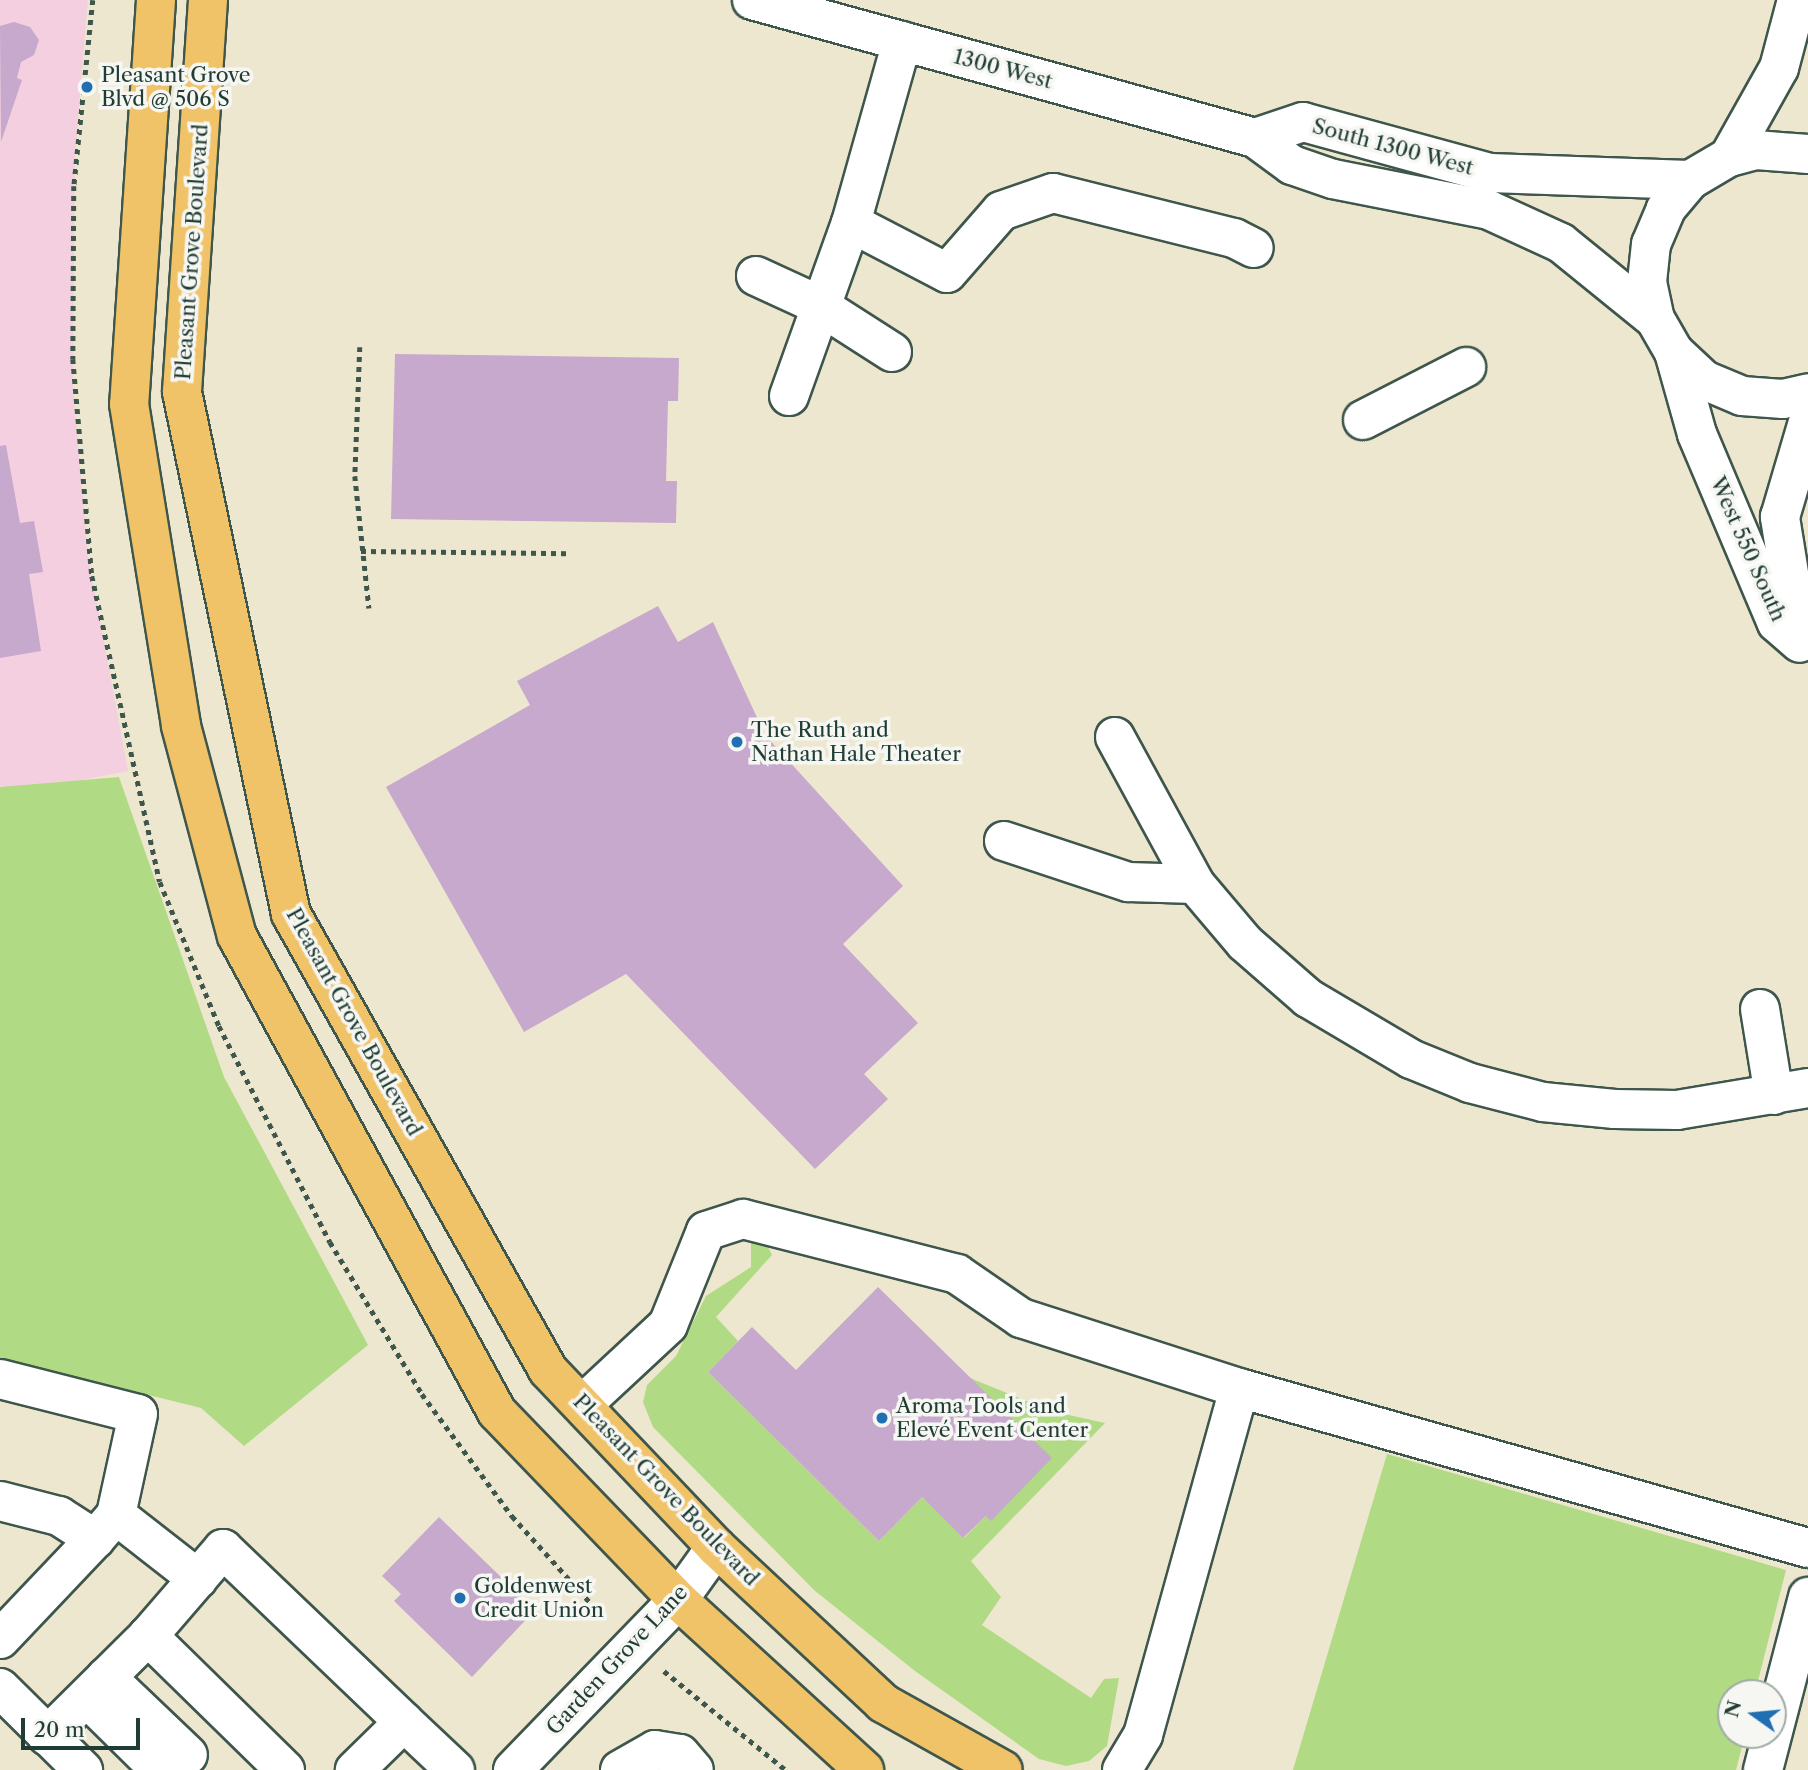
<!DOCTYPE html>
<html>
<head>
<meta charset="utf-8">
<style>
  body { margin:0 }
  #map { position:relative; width:1808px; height:1770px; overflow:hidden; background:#eee7cf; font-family:"Libre Caslon Text",serif }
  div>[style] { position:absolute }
  .built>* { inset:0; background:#f3cfdf }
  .green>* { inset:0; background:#b1da84 }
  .building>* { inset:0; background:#c6a9cd }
  .path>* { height:4.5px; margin-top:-2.25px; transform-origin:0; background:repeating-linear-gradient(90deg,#3e564b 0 5px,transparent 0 10px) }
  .roads { filter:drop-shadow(2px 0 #3e564b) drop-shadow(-2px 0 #3e564b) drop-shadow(0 2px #3e564b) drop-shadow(0 -2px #3e564b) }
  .minor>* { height:38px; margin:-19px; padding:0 19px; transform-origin:19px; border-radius:19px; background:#fff }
  .major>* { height:38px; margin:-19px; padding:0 19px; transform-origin:19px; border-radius:19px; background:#f1c369 }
  .dots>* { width:19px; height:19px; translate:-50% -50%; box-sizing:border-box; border:4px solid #f6f6f2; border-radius:50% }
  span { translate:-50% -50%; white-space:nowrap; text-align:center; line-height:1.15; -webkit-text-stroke:7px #f6f6f2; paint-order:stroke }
  .street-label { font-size:21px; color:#1f3d34 }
  .poi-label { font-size:21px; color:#1f3d34 }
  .left { translate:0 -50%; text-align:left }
  .north { position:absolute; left:1717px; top:1679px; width:70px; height:70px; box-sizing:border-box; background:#f6f6f2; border:2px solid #a0aca6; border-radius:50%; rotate:285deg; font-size:19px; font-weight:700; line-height:28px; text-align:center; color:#1f3d34 }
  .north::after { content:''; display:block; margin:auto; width:24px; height:32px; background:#1f6fb2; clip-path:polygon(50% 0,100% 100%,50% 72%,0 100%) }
  .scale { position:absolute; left:21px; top:1718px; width:119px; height:32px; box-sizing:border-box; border:4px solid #1f3d34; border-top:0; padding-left:9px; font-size:21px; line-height:24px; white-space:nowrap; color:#1f3d34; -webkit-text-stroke:5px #f6f6f2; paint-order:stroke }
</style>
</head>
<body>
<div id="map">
  <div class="built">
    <i style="clip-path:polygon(0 0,88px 0,75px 154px,73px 389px,88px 555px,128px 771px,24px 791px,0 786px)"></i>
  </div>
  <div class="green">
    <i style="clip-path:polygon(119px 777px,224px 1077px,368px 1345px,244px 1446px,201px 1408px,0 1358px,0 787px)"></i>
    <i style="clip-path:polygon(751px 1242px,768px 1247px,772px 1255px,716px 1317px,738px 1341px,708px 1372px,879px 1541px,922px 1497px,964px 1538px,986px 1516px,970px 1378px,1051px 1411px,1105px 1423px,971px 1561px,1001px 1597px,982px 1625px,1091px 1698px,1104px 1679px,1119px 1678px,1107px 1746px,1089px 1761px,1066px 1766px,1039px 1759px,915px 1671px,814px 1590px,653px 1427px,643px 1402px,647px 1385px,676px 1356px,706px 1296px,751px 1267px)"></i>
    <i style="clip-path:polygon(1387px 1454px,1786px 1570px,1755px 1693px,1731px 1693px,1731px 1735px,1745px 1735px,1736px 1770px,1293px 1770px)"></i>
  </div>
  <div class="building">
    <i style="clip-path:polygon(14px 22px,30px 27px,39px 40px,34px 55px,21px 62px,17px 78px,22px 80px,1px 142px,0 26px)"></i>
    <i style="clip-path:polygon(395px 354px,679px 358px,678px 401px,668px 401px,666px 481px,677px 481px,676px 523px,391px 519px)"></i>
    <i style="clip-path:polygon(6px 445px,20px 523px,34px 521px,43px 572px,29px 574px,41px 651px,0 658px,0 446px)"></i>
    <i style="clip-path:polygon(658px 606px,678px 642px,713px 622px,765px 735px,903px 886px,843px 944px,918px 1023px,864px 1074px,888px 1099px,815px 1169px,626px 974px,524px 1032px,386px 787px,530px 705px,517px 681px)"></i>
    <i style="clip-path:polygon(878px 1287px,1052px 1458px,991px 1521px,986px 1516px,963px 1538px,922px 1497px,879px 1541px,708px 1372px,752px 1327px,796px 1370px)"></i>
    <i style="clip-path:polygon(439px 1517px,535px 1610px,472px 1677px,394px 1601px,401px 1594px,382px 1576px)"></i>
  </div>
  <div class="path">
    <i style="left:93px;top:0;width:187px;rotate:95.8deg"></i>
    <i style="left:74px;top:186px;width:173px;rotate:90.3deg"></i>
    <i style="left:73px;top:359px;width:218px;rotate:85deg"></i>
    <i style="left:92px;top:576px;width:313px;rotate:77.5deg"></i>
    <i style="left:160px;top:882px;width:156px;rotate:67.7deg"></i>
    <i style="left:219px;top:1026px;width:243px;rotate:62.8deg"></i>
    <i style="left:330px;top:1242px;width:178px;rotate:58.8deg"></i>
    <i style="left:422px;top:1394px;width:152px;rotate:53.6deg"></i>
    <i style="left:512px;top:1516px;width:139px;rotate:47.9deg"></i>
    <i style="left:360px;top:347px;width:129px;rotate:92.2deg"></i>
    <i style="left:355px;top:476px;width:133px;rotate:83.9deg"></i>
    <i style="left:361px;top:551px;width:206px;rotate:0.6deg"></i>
    <i style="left:664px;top:1671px;width:157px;rotate:39.1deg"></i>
  </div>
  <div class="roads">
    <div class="minor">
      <i style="left:752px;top:0;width:522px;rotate:15.34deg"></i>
      <i style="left:1255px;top:138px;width:46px;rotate:36.1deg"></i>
      <i style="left:1292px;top:165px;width:43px;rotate:18.9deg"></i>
      <i style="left:1333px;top:179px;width:159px;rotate:11.2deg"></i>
      <i style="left:1489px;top:210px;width:79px;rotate:24.6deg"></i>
      <i style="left:1561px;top:243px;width:121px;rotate:39deg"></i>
      <i style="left:1255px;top:138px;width:51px;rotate:-18.4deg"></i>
      <i style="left:1303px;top:122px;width:194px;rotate:15.3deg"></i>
      <i style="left:1490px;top:173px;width:200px;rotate:2deg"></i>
      <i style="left:1808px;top:154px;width:52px;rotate:-175.6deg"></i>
      <i style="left:1756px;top:150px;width:28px;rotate:165deg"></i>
      <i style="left:1729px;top:157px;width:45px;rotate:149.5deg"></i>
      <i style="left:1690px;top:180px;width:38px;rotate:130deg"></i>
      <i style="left:1666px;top:209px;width:38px;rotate:113deg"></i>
      <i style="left:1651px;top:244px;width:38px;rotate:96deg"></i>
      <i style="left:1647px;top:282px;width:38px;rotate:78deg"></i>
      <i style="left:1655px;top:319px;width:38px;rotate:60deg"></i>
      <i style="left:1674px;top:352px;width:41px;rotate:43deg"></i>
      <i style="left:1704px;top:380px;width:41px;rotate:22.8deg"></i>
      <i style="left:1742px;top:396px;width:41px;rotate:4.2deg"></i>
      <i style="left:1783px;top:399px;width:26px;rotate:-13deg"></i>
      <i style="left:1729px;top:157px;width:102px;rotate:-60.7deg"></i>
      <i style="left:1779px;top:68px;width:70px;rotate:-75.2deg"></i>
      <i style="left:851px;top:223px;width:108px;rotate:27.5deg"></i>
      <i style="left:947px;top:273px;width:82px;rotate:-48.9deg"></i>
      <i style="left:1001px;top:211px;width:55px;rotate:-19.1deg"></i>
      <i style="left:1053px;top:193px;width:187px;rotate:14deg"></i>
      <i style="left:1234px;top:238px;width:22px;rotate:27deg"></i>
      <i style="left:756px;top:276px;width:67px;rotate:24.7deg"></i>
      <i style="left:817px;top:304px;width:89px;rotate:32.6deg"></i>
      <i style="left:1674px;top:352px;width:85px;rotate:74.3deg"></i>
      <i style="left:1697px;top:434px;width:205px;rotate:67.1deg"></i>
      <i style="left:1777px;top:623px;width:30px;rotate:41deg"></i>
      <i style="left:789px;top:396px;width:184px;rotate:-70.3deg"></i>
      <i style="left:851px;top:223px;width:189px;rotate:-74.3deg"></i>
      <i style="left:1363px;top:420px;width:116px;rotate:-27.2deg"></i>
      <i style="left:1800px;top:641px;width:126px;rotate:-99.2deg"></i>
      <i style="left:1780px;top:517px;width:99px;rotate:-73.6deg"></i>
      <i style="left:1115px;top:737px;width:167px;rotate:61.4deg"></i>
      <i style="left:1004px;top:841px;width:131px;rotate:18.3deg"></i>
      <i style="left:1128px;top:882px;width:67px;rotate:1.7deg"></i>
      <i style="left:1195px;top:884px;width:77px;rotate:49.7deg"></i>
      <i style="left:1245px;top:943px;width:84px;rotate:41.1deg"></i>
      <i style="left:1308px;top:998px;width:120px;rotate:30.6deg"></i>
      <i style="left:1411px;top:1059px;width:64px;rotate:22.1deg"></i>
      <i style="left:1470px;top:1083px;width:75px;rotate:14.6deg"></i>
      <i style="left:1543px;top:1102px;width:72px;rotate:5.6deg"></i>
      <i style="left:1615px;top:1109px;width:62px;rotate:0.9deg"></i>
      <i style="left:1677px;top:1110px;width:133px;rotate:-9.5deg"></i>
      <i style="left:1760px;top:1009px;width:87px;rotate:80.8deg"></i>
      <i style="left:0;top:1379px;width:142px;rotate:14.2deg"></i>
      <i style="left:138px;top:1414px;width:103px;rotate:102.3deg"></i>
      <i style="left:116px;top:1515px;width:32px;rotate:131deg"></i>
      <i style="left:583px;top:1404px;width:116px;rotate:-42.9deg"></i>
      <i style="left:668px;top:1325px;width:101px;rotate:-68deg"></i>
      <i style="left:706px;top:1231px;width:39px;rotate:-18deg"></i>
      <i style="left:743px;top:1219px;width:221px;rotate:14.4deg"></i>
      <i style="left:957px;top:1274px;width:78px;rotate:34.5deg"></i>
      <i style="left:1021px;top:1318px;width:229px;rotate:17.8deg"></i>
      <i style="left:1239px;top:1388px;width:591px;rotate:15.71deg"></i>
      <i style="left:0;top:1501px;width:61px;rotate:14.3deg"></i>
      <i style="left:59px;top:1516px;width:43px;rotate:32.6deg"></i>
      <i style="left:95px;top:1539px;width:138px;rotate:133.5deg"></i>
      <i style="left:116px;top:1515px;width:104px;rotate:38deg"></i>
      <i style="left:106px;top:1677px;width:113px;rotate:43.6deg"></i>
      <i style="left:0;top:1688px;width:117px;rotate:44.7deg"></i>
      <i style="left:87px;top:1698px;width:103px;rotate:44.6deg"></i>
      <i style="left:404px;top:1722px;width:70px;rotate:43.3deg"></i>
      <i style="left:47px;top:1736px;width:142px;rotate:-44.7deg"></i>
      <i style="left:285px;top:1770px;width:192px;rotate:-135.6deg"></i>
      <i style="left:148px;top:1636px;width:115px;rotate:-49.2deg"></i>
      <i style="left:223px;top:1549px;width:250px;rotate:43.7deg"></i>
      <i style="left:404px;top:1722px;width:69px;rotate:135.6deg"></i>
      <i style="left:513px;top:1770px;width:237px;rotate:-45.9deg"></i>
      <i style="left:678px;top:1600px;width:65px;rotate:-54.4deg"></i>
      <i style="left:620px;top:1770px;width:40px;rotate:-29.7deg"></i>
      <i style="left:655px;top:1750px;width:25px;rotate:9deg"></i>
      <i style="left:680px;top:1754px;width:21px;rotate:49deg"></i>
      <i style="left:1122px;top:1770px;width:41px;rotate:-59deg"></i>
      <i style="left:1143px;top:1735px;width:360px;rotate:-74.5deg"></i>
      <i style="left:1763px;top:1770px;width:179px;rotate:-75.4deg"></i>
    </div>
    <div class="major">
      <i style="left:156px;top:0;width:405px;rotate:93.8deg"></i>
      <i style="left:129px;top:404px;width:326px;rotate:80.8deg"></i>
      <i style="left:181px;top:726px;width:217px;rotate:75.1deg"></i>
      <i style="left:237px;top:936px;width:542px;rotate:61.36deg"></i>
      <i style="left:497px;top:1412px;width:261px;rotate:46.1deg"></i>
      <i style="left:678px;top:1600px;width:252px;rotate:42.4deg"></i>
      <i style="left:208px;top:0;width:393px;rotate:93.8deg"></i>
      <i style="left:182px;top:392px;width:533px;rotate:78.21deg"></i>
      <i style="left:291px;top:914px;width:523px;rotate:60.59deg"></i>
      <i style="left:548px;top:1370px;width:244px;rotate:46.5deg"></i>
      <i style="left:716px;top:1547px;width:229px;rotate:43deg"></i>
      <i style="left:883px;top:1703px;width:137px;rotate:29.2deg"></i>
    </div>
  </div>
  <div class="dots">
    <i style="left:87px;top:87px;background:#1f6fb2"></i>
    <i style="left:737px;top:742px;background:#1f6fb2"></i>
    <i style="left:882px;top:1418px;background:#1f6fb2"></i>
    <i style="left:460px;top:1598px;background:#1f6fb2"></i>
  </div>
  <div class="street-label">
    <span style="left:1003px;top:69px;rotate:15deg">1300 West</span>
    <span style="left:1393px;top:147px;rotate:15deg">South 1300 West</span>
    <span style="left:192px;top:252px;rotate:-86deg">Pleasant Grove Boulevard</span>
    <span style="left:1748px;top:549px;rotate:66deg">West 550 South</span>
    <span style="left:354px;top:1022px;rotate:61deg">Pleasant Grove Boulevard</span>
    <span style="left:666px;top:1490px;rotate:46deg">Pleasant Grove Boulevard</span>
    <span style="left:617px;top:1660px;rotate:-47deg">Garden Grove Lane</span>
  </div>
  <div class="poi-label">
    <span class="left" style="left:101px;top:87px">Pleasant Grove<br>Blvd @ 506 S</span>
    <span class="left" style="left:751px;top:742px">The Ruth and<br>Nathan Hale Theater</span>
    <span class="left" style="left:896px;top:1418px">Aroma Tools and<br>Elevé Event Center</span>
    <span class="left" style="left:474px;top:1598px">Goldenwest<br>Credit Union</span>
  </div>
  <div class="north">N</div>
  <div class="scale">20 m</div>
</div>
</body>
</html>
